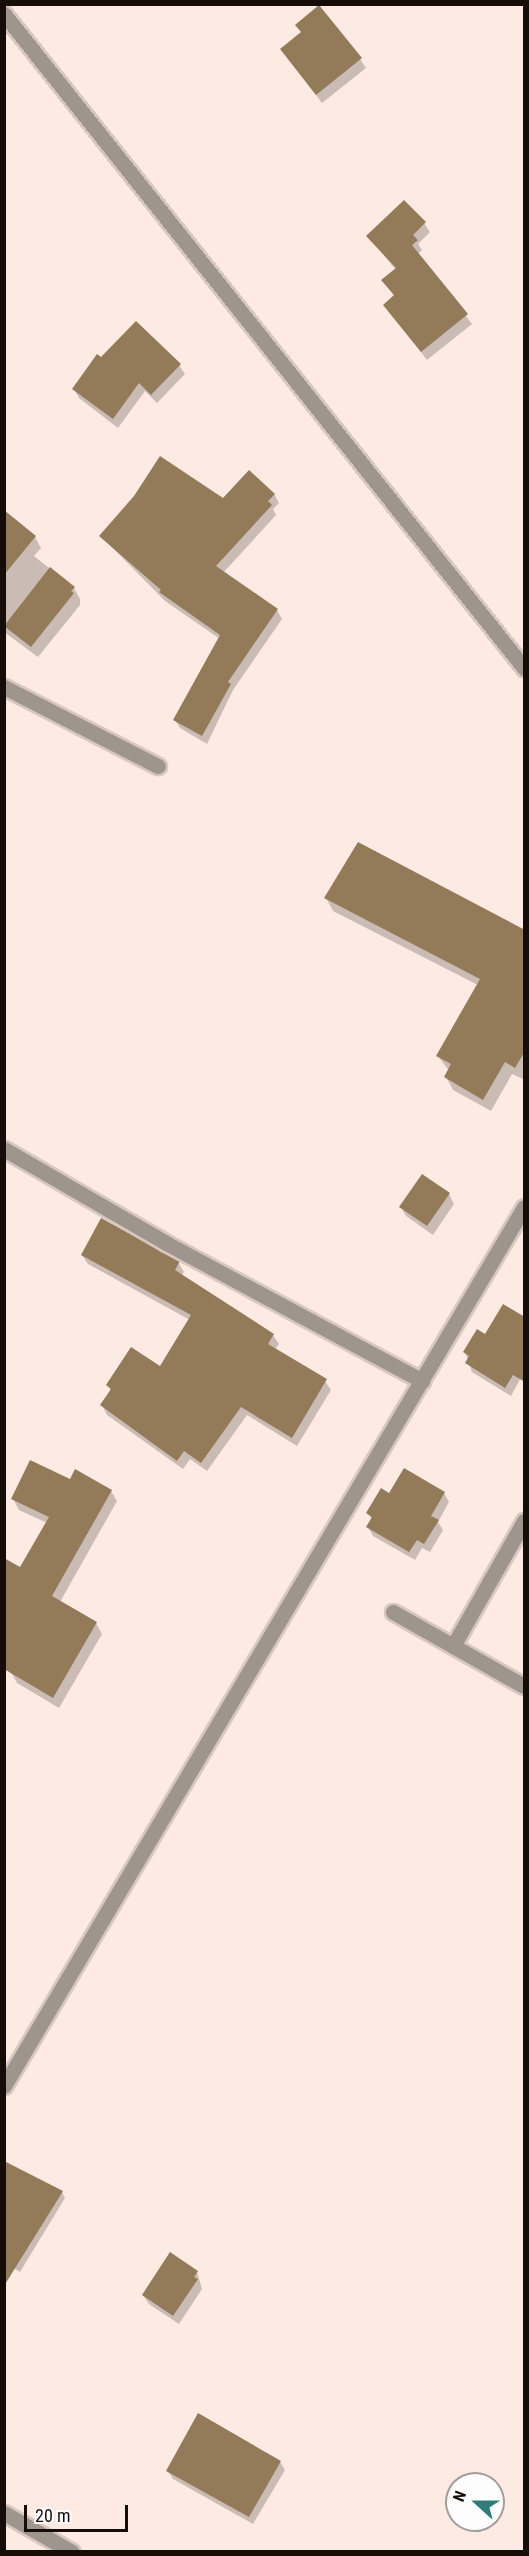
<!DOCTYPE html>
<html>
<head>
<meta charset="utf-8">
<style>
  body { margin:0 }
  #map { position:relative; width:529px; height:2556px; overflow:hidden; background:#fdebe3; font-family:"Roboto Condensed",sans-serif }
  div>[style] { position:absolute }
  .shadow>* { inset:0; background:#0003 }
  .building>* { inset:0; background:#937a58 }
  .roads { filter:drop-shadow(2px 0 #d8c7c0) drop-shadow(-2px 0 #d8c7c0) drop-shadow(0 2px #d8c7c0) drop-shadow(0 -2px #d8c7c0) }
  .lane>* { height:15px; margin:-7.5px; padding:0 7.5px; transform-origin:7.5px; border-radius:7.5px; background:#9e968d }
  .street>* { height:15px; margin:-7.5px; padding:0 7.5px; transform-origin:7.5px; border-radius:7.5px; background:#9e968d }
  span { translate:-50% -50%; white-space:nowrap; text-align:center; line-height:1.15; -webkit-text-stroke:4.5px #fdfdfd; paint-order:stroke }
  .frame { position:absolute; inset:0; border:6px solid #160d09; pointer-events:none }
  .north { position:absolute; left:445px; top:2472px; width:60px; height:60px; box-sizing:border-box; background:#fdfdfd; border:2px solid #a19d9b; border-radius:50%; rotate:291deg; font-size:16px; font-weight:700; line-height:24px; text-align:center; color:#160d09 }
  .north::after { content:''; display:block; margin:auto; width:21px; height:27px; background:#327b7c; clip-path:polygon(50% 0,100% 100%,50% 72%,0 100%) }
  .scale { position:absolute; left:24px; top:2505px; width:104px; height:27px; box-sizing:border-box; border:3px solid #160d09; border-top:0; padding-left:8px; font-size:18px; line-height:21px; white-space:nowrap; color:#160d09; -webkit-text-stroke:4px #fdfdfd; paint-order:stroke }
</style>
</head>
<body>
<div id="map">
  <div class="shadow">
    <i style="clip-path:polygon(282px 50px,360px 59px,366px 68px,322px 103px)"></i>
    <i style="clip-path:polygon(424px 223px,430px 232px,418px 244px,422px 250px,418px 254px,472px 324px,427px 360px,385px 305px,395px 297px,383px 280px,396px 270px,368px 236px)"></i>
    <i style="clip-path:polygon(101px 359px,179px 365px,185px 374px,157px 403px,145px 391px,118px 428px,79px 398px,74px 389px)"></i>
    <i style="clip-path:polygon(274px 494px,279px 503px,273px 509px,276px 515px,223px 573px,277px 610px,282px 619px,233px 690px,207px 744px,180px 728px,175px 720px,220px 639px,165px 601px,101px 536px,224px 500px)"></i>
    <i style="clip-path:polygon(4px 512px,35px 537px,41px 548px,34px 556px,74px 588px,80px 599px,80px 605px,38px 657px,4px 632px)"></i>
    <i style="clip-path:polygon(326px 898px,524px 931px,524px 1076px,523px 1079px,512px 1074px,491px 1111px,453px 1090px,446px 1077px,449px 1071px,438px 1056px,478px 985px,333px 911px)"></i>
    <i style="clip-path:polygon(449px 1194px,454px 1204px,433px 1235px,406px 1216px,401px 1207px)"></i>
    <i style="clip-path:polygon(82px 1255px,178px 1262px,184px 1272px,181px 1276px,273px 1335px,279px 1344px,275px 1350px,325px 1381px,331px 1390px,297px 1446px,247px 1415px,207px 1471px,190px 1459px,183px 1469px,107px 1415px,102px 1405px,111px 1391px,108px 1385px,161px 1369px,190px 1320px,88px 1264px)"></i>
    <i style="clip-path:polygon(465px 1352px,524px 1372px,511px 1396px,472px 1372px)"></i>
    <i style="clip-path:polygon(70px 1481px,111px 1491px,117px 1501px,60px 1602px,96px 1623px,102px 1634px,59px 1708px,17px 1683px,11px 1672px,21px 1569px,47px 1523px,19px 1510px,13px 1499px)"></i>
    <i style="clip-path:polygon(444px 1493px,449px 1502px,438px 1522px,443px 1530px,430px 1552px,422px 1548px,415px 1560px,373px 1536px,368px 1527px,372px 1520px,368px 1513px)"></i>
    <i style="clip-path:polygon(4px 2161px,62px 2192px,65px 2198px,20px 2272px,4px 2262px)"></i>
    <i style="clip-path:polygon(197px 2272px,202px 2289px,179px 2324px,149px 2304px,143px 2295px)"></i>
    <i style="clip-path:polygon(280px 2462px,285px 2470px,253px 2524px,173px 2479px,168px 2471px)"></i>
  </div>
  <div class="building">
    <i style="clip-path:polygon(319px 5px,362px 58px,316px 95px,280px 49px,301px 32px,295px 25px)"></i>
    <i style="clip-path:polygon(404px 200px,426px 222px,413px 235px,418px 240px,412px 245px,468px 314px,421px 352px,383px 305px,394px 295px,381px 280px,396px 268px,366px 236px)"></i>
    <i style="clip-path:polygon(136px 321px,181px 364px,151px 395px,139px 383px,113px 419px,72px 389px,97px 354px,101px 357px)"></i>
    <i style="clip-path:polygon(160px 456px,223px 498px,249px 470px,275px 494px,268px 501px,272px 505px,216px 566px,278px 609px,228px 682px,231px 684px,202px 736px,173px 720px,220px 635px,159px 592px,161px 590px,99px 536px,134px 496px)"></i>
    <i style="clip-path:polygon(4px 510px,36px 536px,4px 575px)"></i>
    <i style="clip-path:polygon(50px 567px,75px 587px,71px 591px,74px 593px,31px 647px,4px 626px)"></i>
    <i style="clip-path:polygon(358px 842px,525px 930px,525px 1051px,515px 1068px,505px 1062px,483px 1100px,444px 1077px,451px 1064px,436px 1056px,480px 979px,324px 898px)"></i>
    <i style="clip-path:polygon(422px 1174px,450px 1193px,427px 1226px,399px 1207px)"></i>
    <i style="clip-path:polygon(101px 1218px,180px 1261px,175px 1270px,274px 1334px,268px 1344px,327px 1379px,292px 1438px,241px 1407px,201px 1463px,184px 1451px,177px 1461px,100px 1405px,111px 1389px,106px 1385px,131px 1347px,160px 1366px,191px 1315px,81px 1255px)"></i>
    <i style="clip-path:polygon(503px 1304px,525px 1317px,525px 1382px,513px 1375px,505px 1388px,465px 1363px,469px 1356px,463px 1352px,477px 1329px,485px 1334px)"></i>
    <i style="clip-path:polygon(30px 1460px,70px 1479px,75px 1469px,112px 1490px,52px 1596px,97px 1622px,53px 1698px,4px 1669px,4px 1558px,20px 1567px,49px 1517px,11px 1499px)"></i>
    <i style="clip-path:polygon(404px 1468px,445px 1492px,431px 1516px,439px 1520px,424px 1544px,417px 1540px,409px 1552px,366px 1527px,372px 1517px,366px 1513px,381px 1488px,389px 1493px)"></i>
    <i style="clip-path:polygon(4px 2161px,63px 2191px,4px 2286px)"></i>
    <i style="clip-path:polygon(170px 2252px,198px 2271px,194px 2277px,198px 2279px,173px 2316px,142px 2295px)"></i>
    <i style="clip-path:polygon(198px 2413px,281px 2461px,249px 2517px,166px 2471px)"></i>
  </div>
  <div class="roads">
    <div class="lane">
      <i style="left:393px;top:1612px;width:150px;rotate:29.5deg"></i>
      <i style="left:453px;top:1646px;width:144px;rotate:-60.4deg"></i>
    </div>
    <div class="street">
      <i style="left:4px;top:14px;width:836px;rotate:51.51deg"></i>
      <i style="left:4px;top:687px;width:173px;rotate:27.2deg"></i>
      <i style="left:4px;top:1149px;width:187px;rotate:30.1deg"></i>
      <i style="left:166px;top:1243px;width:291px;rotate:28.3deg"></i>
      <i style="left:4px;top:2086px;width:1021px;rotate:-59.39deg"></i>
      <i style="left:4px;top:2513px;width:78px;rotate:29.8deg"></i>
    </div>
  </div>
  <div class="frame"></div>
  <div class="north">N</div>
  <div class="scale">20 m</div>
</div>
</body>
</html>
